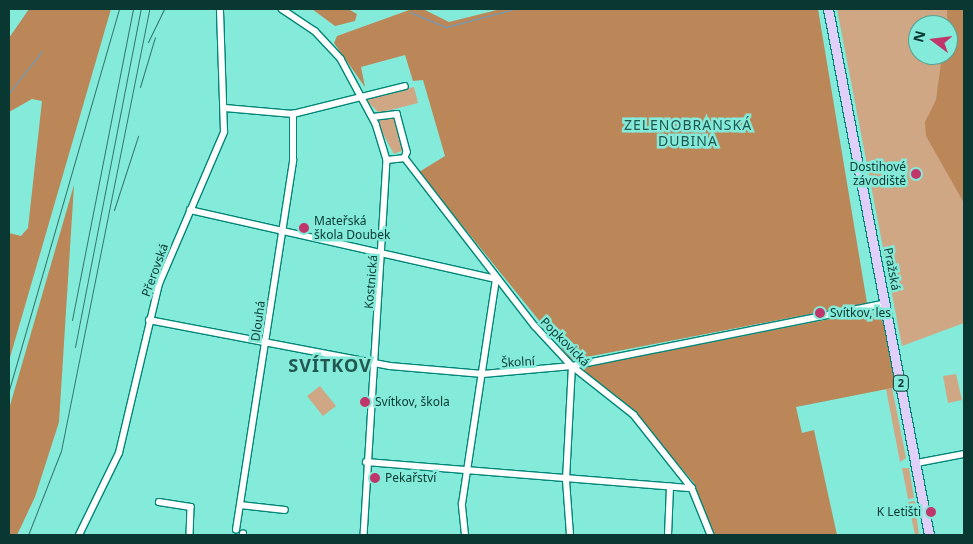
<!DOCTYPE html>
<html>
<head>
<meta charset="utf-8">
<style>
  body { margin:0 }
  #map { position:relative; width:973px; height:544px; overflow:hidden; background:#84ead9; font-family:"Noto Sans",sans-serif }
  div>[style] { position:absolute }
  .green>* { inset:0; background:#cfa785 }
  .forest>* { inset:0; background:#bb8759 }
  .stream>* { height:1px; margin:-0.5px; padding:0 0.5px; transform-origin:0.5px; border-radius:0.5px; background:#649fca }
  .roads { filter:drop-shadow(1px 0 #008678) drop-shadow(-1px 0 #008678) drop-shadow(0 1px #008678) drop-shadow(0 -1px #008678) }
  .minor>* { height:5.5px; margin:-2.75px; padding:0 2.75px; transform-origin:2.75px; border-radius:2.75px; background:#fff }
  .primary>* { height:9px; margin:-4.5px; padding:0 4.5px; transform-origin:4.5px; border-radius:4.5px; background:#e0d0f9 }
  .rail>* { height:1px; margin:-0.5px; padding:0 0.5px; transform-origin:0.5px; border-radius:0.5px; background:#33756b }
  .dots>* { width:14px; height:14px; translate:-50% -50%; box-sizing:border-box; border:2px solid #84ead9; border-radius:50% }
  span { translate:-50% -50%; white-space:nowrap; text-align:center; line-height:1.15; -webkit-text-stroke:5px #84ead9; paint-order:stroke }
  .shield-label span { padding:1px 4px; background:#84ead9; border:1px solid; border-radius:4px; -webkit-text-stroke-width:0 }
  .shield-label { font-size:11px; color:#093832; font-weight:700 }
  .poi-label { font-size:12px; color:#093832 }
  .right { translate:-100% -50%; text-align:right }
  .left { translate:0 -50%; text-align:left }
  .street-label { font-size:12px; color:#093832 }
  .neighbourhood-label { font-size:14px; color:#205850; letter-spacing:1px }
  .district-label { font-size:18px; color:#205850; font-weight:700; letter-spacing:1px }
  .frame { position:absolute; inset:0; border:10px solid #093832; pointer-events:none }
  .north { position:absolute; left:908px; top:15px; width:50px; height:50px; box-sizing:border-box; background:#84ead9; border:1px solid #53a396; border-radius:50%; rotate:285deg; font-size:14px; font-weight:700; line-height:20px; text-align:center; color:#093832 }
  .north::after { content:''; display:block; margin:auto; width:18px; height:22px; background:#c0356a; clip-path:polygon(50% 0,100% 100%,50% 72%,0 100%) }
</style>
</head>
<body>
<div id="map">
  <div class="green">
    <i style="clip-path:polygon(evenodd,837px 9px,964px 9px,964px 323px,902px 346px,837px 9px,918px 25px,948px 25px,948px 55px,918px 55px,918px 25px)"></i>
    <i style="clip-path:polygon(414px 87px,418px 103px,379px 113px,368px 102px,370px 97px)"></i>
    <i style="clip-path:polygon(396px 115px,404px 150px,394px 154px,378px 125px,381px 117px)"></i>
    <i style="clip-path:polygon(956px 374px,962px 400px,948px 403px,943px 376px)"></i>
    <i style="clip-path:polygon(320px 386px,336px 406px,323px 416px,307px 396px)"></i>
    <i style="clip-path:polygon(892px 388px,906px 458px,900px 462px,886px 389px)"></i>
    <i style="clip-path:polygon(902px 468px,909px 468px,914px 498px,908px 499px)"></i>
    <i style="clip-path:polygon(915px 501px,917px 520px,919px 535px,915px 535px,908px 502px)"></i>
  </div>
  <div class="forest">
    <i style="clip-path:polygon(29px 9px,111px 9px,9px 361px,9px 233px,21px 236px,28px 228px,42px 101px,32px 99px,9px 112px,9px 38px)"></i>
    <i style="clip-path:polygon(312px 9px,348px 9px,357px 14px,355px 21px,335px 26px)"></i>
    <i style="clip-path:polygon(412px 9px,423px 9px,449px 22px,501px 9px,818px 9px,867px 303px,571px 360px,419px 172px,445px 156px,423px 80px,413px 81px,405px 55px,361px 67px,365px 87px,334px 43px,337px 36px)"></i>
    <i style="clip-path:polygon(947px 9px,964px 9px,964px 203px,926px 136px,925px 122px,936px 100px,942px 55px,948px 55px)"></i>
    <i style="clip-path:polygon(74px 185px,59px 422px,35px 497px,17px 535px,9px 535px,9px 409px)"></i>
    <i style="clip-path:polygon(866px 312px,876px 314px,883px 322px,897px 387px,796px 407px,802px 433px,814px 430px,837px 535px,713px 535px,694px 483px,635px 413px,579px 368px)"></i>
  </div>
  <div class="stream">
    <i style="left:410px;top:12px;width:39px;rotate:23deg"></i>
    <i style="left:446px;top:27px;width:70px;rotate:-14.8deg"></i>
    <i style="left:9px;top:93px;width:53px;rotate:-51.8deg"></i>
  </div>
  <div class="roads">
    <div class="minor">
      <i style="left:282px;top:9px;width:40px;rotate:34deg"></i>
      <i style="left:315px;top:31px;width:38px;rotate:47deg"></i>
      <i style="left:341px;top:59px;width:74px;rotate:61.7deg"></i>
      <i style="left:376px;top:124px;width:38px;rotate:73deg"></i>
      <i style="left:387px;top:160px;width:376px;rotate:93.5deg"></i>
      <i style="left:225px;top:108px;width:68px;rotate:5deg"></i>
      <i style="left:293px;top:114px;width:115px;rotate:-14deg"></i>
      <i style="left:373px;top:117px;width:24px;rotate:-7deg"></i>
      <i style="left:397px;top:114px;width:39px;rotate:75deg"></i>
      <i style="left:407px;top:152px;width:6px;rotate:108deg"></i>
      <i style="left:387px;top:160px;width:18px;rotate:-6deg"></i>
      <i style="left:405px;top:158px;width:212px;rotate:52.3deg"></i>
      <i style="left:535px;top:326px;width:54px;rotate:47.2deg"></i>
      <i style="left:572px;top:366px;width:79px;rotate:38.3deg"></i>
      <i style="left:634px;top:415px;width:93px;rotate:51.5deg"></i>
      <i style="left:692px;top:488px;width:51px;rotate:68deg"></i>
      <i style="left:190px;top:210px;width:314px;rotate:12.7deg"></i>
      <i style="left:149px;top:320px;width:245px;rotate:10.8deg"></i>
      <i style="left:390px;top:366px;width:93px;rotate:4.9deg"></i>
      <i style="left:483px;top:374px;width:89px;rotate:-5.1deg"></i>
      <i style="left:572px;top:366px;width:320px;rotate:-11.3deg"></i>
      <i style="left:366px;top:462px;width:327px;rotate:4.6deg"></i>
      <i style="left:917px;top:463px;width:48px;rotate:-10.8deg"></i>
      <i style="left:159px;top:502px;width:32px;rotate:9deg"></i>
      <i style="left:191px;top:507px;width:28px;rotate:92deg"></i>
      <i style="left:240px;top:505px;width:45px;rotate:6.3deg"></i>
      <i style="left:236px;top:530px;width:374px;rotate:-81.2deg"></i>
      <i style="left:293px;top:160px;width:46px;rotate:-90deg"></i>
      <i style="left:79px;top:535px;width:91px;rotate:-64deg"></i>
      <i style="left:119px;top:453px;width:174px;rotate:-76.7deg"></i>
      <i style="left:159px;top:284px;width:165px;rotate:-66.8deg"></i>
      <i style="left:224px;top:132px;width:123px;rotate:-91.9deg"></i>
      <i style="left:243px;top:535px;width:1px;rotate:-90deg"></i>
      <i style="left:465px;top:535px;width:31px;rotate:-96deg"></i>
      <i style="left:462px;top:504px;width:228px;rotate:-81.4deg"></i>
      <i style="left:570px;top:535px;width:55px;rotate:-94.2deg"></i>
      <i style="left:566px;top:480px;width:114px;rotate:-87deg"></i>
      <i style="left:668px;top:535px;width:48px;rotate:-87.6deg"></i>
    </div>
    <div class="primary">
      <i style="left:828px;top:9px;width:536px;rotate:79.13deg"></i>
    </div>
  </div>
  <div class="rail">
    <i style="left:148px;top:42px;width:37px;rotate:-64deg"></i>
    <i style="left:140px;top:87px;width:52px;rotate:-73.3deg"></i>
    <i style="left:114px;top:210px;width:78px;rotate:-72deg"></i>
    <i style="left:72px;top:320px;width:317px;rotate:-78.9deg"></i>
    <i style="left:75px;top:347px;width:344px;rotate:-79deg"></i>
    <i style="left:9px;top:390px;width:397px;rotate:-73.9deg"></i>
    <i style="left:28px;top:535px;width:90px;rotate:-68.6deg"></i>
    <i style="left:61px;top:451px;width:451px;rotate:-78.7deg"></i>
  </div>
  <div class="dots">
    <i style="left:916px;top:174px;background:#c0356a"></i>
    <i style="left:304px;top:228px;background:#c0356a"></i>
    <i style="left:820px;top:313px;background:#c0356a"></i>
    <i style="left:365px;top:402px;background:#c0356a"></i>
    <i style="left:375px;top:478px;background:#c0356a"></i>
    <i style="left:931px;top:512px;background:#c0356a"></i>
  </div>
  <div class="shield-label">
    <span style="left:901px;top:383px">2</span>
  </div>
  <div class="poi-label">
    <span class="right" style="left:906px;top:174px">Dostihové<br>závodiště</span>
    <span class="left" style="left:314px;top:228px">Mateřská<br>škola Doubek</span>
    <span class="left" style="left:830px;top:313px">Svítkov, les</span>
    <span class="left" style="left:375px;top:402px">Svítkov, škola</span>
    <span class="left" style="left:385px;top:478px">Pekařství</span>
    <span class="right" style="left:921px;top:512px">K Letišti</span>
  </div>
  <div class="street-label">
    <span style="left:892px;top:269px;rotate:79deg">Pražská</span>
    <span style="left:155px;top:270px;rotate:-70deg">Přerovská</span>
    <span style="left:371px;top:282px;rotate:-85deg">Kostnická</span>
    <span style="left:258px;top:321px;rotate:-82deg">Dlouhá</span>
    <span style="left:565px;top:342px;rotate:45deg">Popkovická</span>
    <span style="left:518px;top:362px;rotate:-4deg">Školní</span>
  </div>
  <div class="neighbourhood-label">
    <span style="left:688px;top:133px">ZELENOBRANSKÁ<br>DUBINA</span>
  </div>
  <div class="district-label">
    <span style="left:330px;top:365px">SVÍTKOV</span>
  </div>
  <div class="frame"></div>
  <div class="north">N</div>
</div>
</body>
</html>
